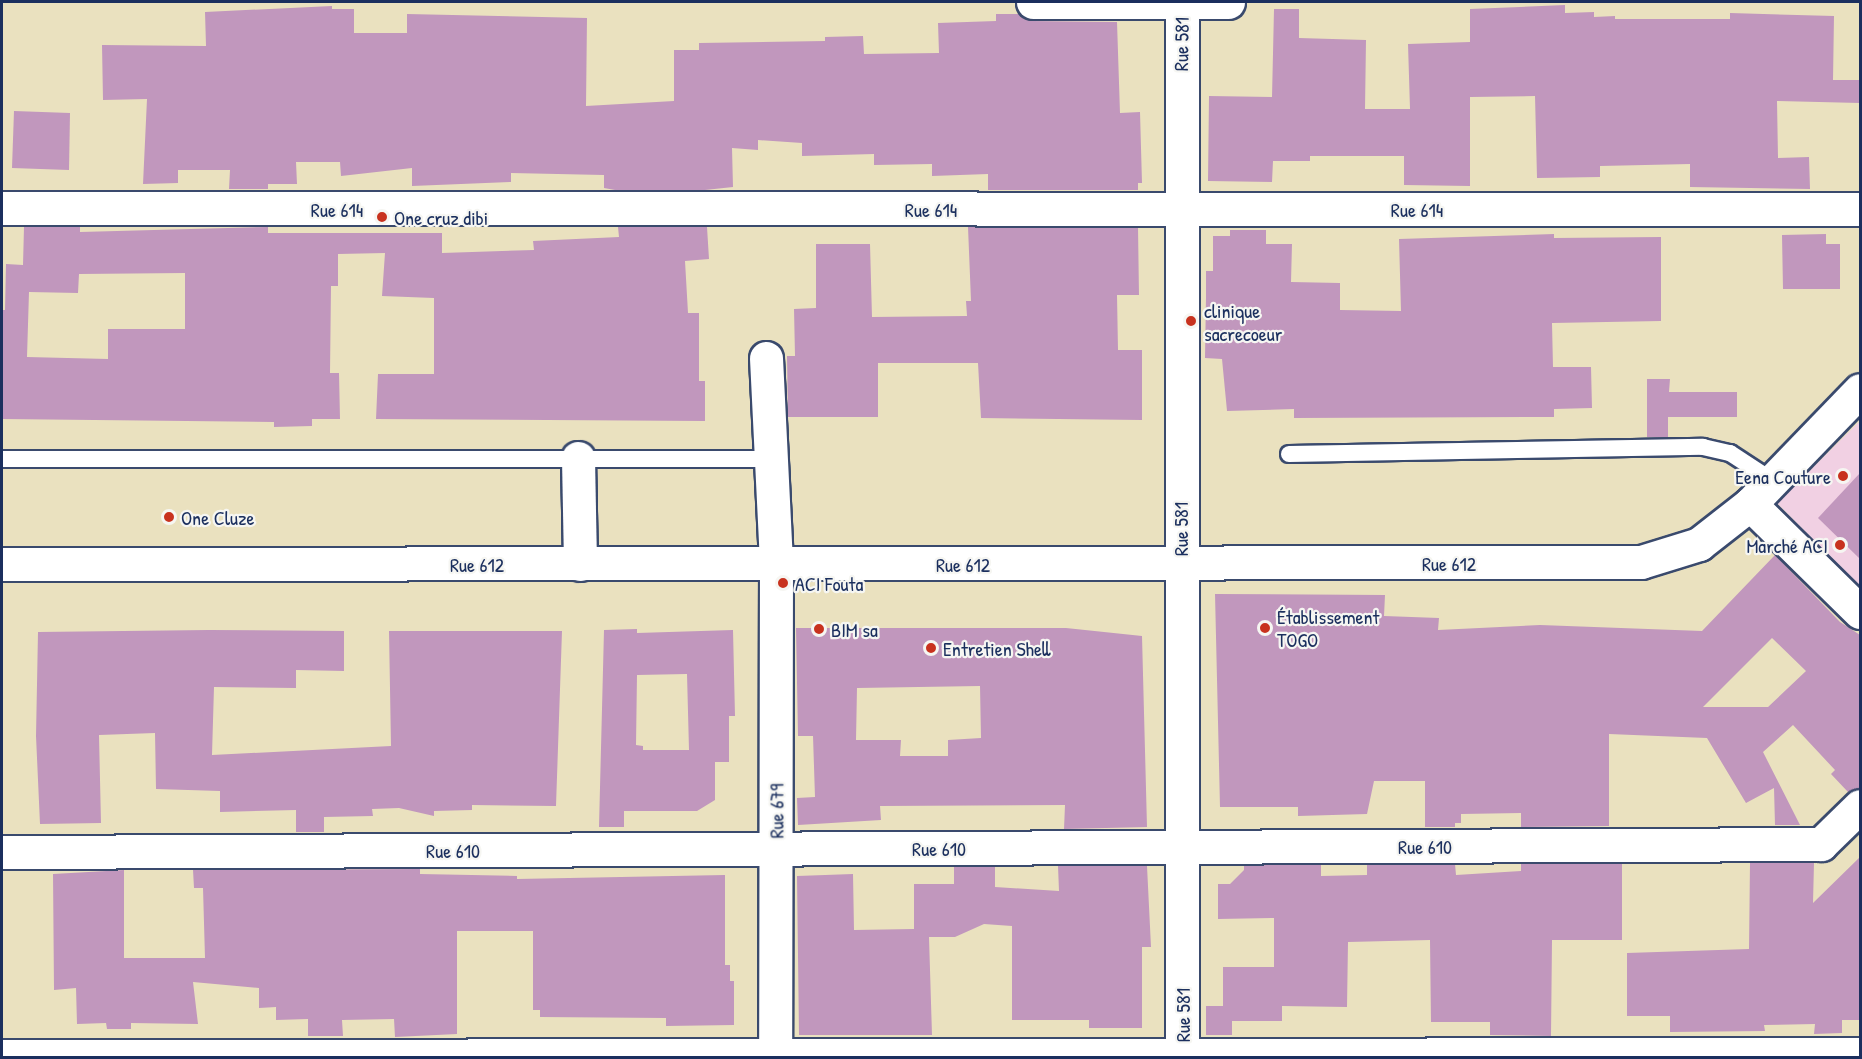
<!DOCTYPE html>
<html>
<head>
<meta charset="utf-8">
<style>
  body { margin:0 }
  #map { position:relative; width:1862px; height:1059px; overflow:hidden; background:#eae1bf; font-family:"Patrick Hand",sans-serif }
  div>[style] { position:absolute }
  .built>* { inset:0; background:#f1d0e3 }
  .building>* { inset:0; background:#c197bd }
  .roads { filter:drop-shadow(2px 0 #3a4a6d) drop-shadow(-2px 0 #3a4a6d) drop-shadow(0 2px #3a4a6d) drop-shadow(0 -2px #3a4a6d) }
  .service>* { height:16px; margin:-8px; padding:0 8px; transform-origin:8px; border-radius:8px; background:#fff }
  .minor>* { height:33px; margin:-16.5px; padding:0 16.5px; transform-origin:16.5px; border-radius:16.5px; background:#fff }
  .tertiary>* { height:33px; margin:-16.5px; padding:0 16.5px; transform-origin:16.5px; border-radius:16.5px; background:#fff }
  .dots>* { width:16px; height:16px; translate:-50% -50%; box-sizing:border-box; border:3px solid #f6f6f2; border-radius:50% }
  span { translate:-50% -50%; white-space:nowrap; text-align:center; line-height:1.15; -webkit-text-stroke:4.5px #f6f6f2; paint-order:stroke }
  .street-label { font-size:20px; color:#1b2f5e }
  .poi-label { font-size:20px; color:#1b2f5e }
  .left { translate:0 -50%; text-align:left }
  .right { translate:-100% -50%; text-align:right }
  .frame { position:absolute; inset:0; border:3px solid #1b2f5e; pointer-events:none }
</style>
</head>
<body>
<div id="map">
  <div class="built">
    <i style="clip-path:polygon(1860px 421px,1860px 587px,1777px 503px)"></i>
  </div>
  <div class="building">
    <i style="clip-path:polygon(1565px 5px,1565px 13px,1594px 12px,1594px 17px,1615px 16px,1615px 19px,1730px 19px,1730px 13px,1834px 16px,1833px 80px,1860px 80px,1860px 103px,1777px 101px,1778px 158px,1809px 157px,1810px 189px,1690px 187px,1690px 164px,1600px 166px,1600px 177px,1537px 178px,1535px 96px,1470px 97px,1470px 186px,1404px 185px,1404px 156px,1310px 156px,1310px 161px,1273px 161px,1272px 182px,1208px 181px,1209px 96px,1272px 97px,1274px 9px,1299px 9px,1299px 38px,1366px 40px,1365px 109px,1410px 109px,1408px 44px,1470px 42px,1470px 9px)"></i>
    <i style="clip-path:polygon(332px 6px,332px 9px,354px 9px,354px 33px,407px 33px,407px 14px,587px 18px,586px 106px,674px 101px,674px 50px,699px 50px,699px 43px,825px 41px,825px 37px,863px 36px,864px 54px,939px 53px,938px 23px,996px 21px,996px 14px,1019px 14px,1033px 21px,1117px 22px,1120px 113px,1140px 112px,1142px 183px,1138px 183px,1138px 190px,988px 190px,988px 174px,932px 176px,932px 164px,874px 165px,874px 154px,802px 156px,802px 143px,758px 140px,758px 150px,732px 148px,733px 187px,705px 190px,615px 190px,604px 188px,604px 175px,511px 173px,511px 182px,412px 186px,412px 168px,341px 176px,340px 162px,296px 162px,297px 184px,268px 184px,268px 189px,229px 189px,230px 170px,178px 170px,178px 183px,143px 184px,147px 99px,103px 100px,102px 45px,206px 46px,205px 12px)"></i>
    <i style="clip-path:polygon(14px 111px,70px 113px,69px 170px,12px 168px)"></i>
    <i style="clip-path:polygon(evenodd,24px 227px,80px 227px,80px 232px,268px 227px,268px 233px,442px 233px,442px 253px,534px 250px,533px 241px,619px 237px,618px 227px,707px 227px,709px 259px,685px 261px,688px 313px,699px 313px,699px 381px,705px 381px,705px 421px,376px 419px,378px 374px,434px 374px,434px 298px,382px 296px,385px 253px,338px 254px,338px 286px,331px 286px,330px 373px,339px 373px,340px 419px,312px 419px,312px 426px,274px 427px,274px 422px,2px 419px,2px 310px,5px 310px,6px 264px,23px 265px,24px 227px,185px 273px,185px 329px,108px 329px,108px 359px,27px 357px,29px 292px,78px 293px,79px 274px,185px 273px)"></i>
    <i style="clip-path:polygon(968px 227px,1138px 227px,1139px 295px,1117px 295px,1118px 350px,1142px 350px,1142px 420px,981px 418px,978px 363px,878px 363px,878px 417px,788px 417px,787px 356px,795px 356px,794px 309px,816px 308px,816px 244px,870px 244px,872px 317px,967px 316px,966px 301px,971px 301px)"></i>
    <i style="clip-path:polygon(1230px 230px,1266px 230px,1266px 244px,1292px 244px,1291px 282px,1340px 283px,1340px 310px,1401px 311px,1399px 239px,1554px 234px,1554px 238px,1661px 237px,1661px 321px,1552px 323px,1553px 367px,1591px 367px,1592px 408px,1554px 409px,1554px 417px,1294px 418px,1294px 409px,1227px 411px,1222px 359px,1205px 358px,1206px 297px,1206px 271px,1213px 271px,1213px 236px,1230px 236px)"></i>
    <i style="clip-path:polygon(1826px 234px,1826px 244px,1840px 244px,1840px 289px,1783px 289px,1782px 235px)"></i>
    <i style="clip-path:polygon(1647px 379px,1670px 379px,1669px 392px,1737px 392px,1737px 417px,1668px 417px,1668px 437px,1647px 437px)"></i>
    <i style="clip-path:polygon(1860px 473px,1860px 559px,1818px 518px)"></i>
    <i style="clip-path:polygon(evenodd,1775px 555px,1840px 622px,1860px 635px,1860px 788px,1848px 792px,1831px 774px,1835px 770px,1793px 725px,1763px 752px,1800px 825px,1775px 825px,1774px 788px,1746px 803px,1707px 738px,1609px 734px,1609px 826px,1521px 827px,1521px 813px,1461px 814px,1461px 823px,1455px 823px,1455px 827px,1425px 827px,1425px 781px,1374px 781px,1367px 814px,1298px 816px,1298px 807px,1220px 807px,1215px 594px,1385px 595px,1384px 616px,1439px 618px,1438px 630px,1540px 625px,1702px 631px,1775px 555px,1772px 638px,1806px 671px,1768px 707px,1703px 707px,1772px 638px)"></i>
    <i style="clip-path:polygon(evenodd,796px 628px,1066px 628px,1142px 636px,1147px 827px,1064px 829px,1065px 805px,880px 806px,881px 820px,798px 825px,797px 798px,815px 797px,813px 736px,798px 736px,796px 628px,980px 686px,981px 738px,948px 740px,948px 756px,900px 756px,901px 740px,856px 740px,857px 688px,980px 686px)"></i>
    <i style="clip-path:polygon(evenodd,637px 629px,637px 633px,733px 630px,735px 716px,729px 716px,729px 762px,715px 762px,715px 800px,697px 811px,624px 811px,624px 827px,599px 827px,604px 630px,637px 629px,687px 674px,689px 750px,643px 750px,643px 746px,636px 745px,637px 675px,687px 674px)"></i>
    <i style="clip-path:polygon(209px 630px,344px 631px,344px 671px,296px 670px,296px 688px,214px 687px,212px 755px,391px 746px,389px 631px,562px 631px,556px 806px,472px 805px,472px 810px,434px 811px,434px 816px,399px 808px,372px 809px,373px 816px,324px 817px,324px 832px,296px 832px,296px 810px,220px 812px,220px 791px,156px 789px,155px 733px,99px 735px,101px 823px,40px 824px,36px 736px,38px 632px)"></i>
    <i style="clip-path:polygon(1860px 857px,1860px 1020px,1842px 1020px,1842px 1033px,1814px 1034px,1815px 1024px,1764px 1025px,1765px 1031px,1670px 1032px,1670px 1016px,1627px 1016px,1627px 953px,1749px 949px,1750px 863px,1814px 863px,1813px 903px)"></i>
    <i style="clip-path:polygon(1455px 864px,1456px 875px,1521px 871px,1521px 864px,1622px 864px,1622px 940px,1552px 940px,1551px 1036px,1490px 1035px,1490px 1022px,1431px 1022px,1430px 940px,1348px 942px,1347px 1007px,1282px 1006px,1282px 1021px,1232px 1021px,1232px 1035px,1206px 1035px,1206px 1006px,1223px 1006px,1223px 967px,1274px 967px,1274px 918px,1218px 919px,1218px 884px,1230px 884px,1244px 870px,1244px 865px,1321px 865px,1321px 876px,1367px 875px,1367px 865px)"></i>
    <i style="clip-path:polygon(995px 866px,995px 887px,1059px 891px,1058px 866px,1147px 866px,1151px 947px,1142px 947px,1142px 1028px,1089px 1028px,1089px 1020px,1012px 1020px,1012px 926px,984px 924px,955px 937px,929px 937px,932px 1035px,799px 1035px,797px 876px,853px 874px,854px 930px,914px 929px,914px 884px,954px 884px,954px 867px)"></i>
    <i style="clip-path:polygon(420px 869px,420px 874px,517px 876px,517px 879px,725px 875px,725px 965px,730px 965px,730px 981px,734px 981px,734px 1025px,666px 1026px,666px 1018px,540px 1017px,540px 1010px,533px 1010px,533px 931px,457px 931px,457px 1034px,395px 1037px,394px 1019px,342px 1020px,343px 1036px,308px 1036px,308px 1019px,276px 1020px,276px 1007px,259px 1008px,259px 988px,193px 982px,198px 1024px,131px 1023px,131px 1029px,107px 1029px,106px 1023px,77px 1024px,76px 988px,54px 990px,53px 874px,124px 870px,124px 958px,205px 958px,203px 888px,194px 888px,193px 870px)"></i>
  </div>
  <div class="roads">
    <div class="service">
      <i style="left:1289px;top:454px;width:414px;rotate:-1deg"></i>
      <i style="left:1703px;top:447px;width:28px;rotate:13deg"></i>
      <i style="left:1730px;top:453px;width:51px;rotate:33.1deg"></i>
      <i style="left:2px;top:459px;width:769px"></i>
    </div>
    <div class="minor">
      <i style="left:1033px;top:2px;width:195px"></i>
      <i style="left:1182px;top:2px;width:1056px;rotate:90deg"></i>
      <i style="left:2px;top:208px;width:1858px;rotate:0.03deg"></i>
      <i style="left:766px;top:358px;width:206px;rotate:87.2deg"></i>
      <i style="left:776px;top:564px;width:494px;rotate:90.1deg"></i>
      <i style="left:578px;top:458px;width:106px;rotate:88.9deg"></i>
      <i style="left:1750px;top:504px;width:154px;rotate:44.5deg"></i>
      <i style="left:2px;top:852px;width:1819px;rotate:-0.25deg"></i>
      <i style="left:1821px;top:844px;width:54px;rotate:-44.3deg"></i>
      <i style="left:2px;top:1056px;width:1858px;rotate:-0.06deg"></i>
    </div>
    <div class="tertiary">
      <i style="left:2px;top:564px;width:1639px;rotate:-0.07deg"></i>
      <i style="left:1641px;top:562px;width:61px;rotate:-17.2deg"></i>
      <i style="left:1699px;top:544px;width:65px;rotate:-38.1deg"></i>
      <i style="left:1750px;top:504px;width:158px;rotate:-46deg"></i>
    </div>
  </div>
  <div class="dots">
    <i style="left:382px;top:217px;background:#c8321e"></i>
    <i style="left:1191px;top:321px;background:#c8321e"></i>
    <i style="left:1843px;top:476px;background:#c8321e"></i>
    <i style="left:169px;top:517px;background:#c8321e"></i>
    <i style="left:1840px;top:545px;background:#c8321e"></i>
    <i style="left:783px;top:583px;background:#c8321e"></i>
    <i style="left:1265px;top:628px;background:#c8321e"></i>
    <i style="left:819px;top:629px;background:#c8321e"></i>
    <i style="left:931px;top:648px;background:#c8321e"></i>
  </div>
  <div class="street-label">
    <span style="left:1181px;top:44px;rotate:-89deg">Rue 581</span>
    <span style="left:337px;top:209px">Rue 614</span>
    <span style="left:931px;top:209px">Rue 614</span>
    <span style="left:1417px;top:209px">Rue 614</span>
    <span style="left:1180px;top:529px;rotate:-90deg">Rue 581</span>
    <span style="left:1449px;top:563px">Rue 612</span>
    <span style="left:477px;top:564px">Rue 612</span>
    <span style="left:963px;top:564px">Rue 612</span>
    <span style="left:776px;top:811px;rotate:-90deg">Rue 679</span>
    <span style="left:1425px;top:846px">Rue 610</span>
    <span style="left:939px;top:848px">Rue 610</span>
    <span style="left:453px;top:850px">Rue 610</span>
    <span style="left:1182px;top:1015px;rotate:-90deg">Rue 581</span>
  </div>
  <div class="poi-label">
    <span class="left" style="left:394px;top:217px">One cruz dibi</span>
    <span class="left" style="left:1204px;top:322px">clinique<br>sacrecoeur</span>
    <span class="right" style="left:1831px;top:476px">Eena Couture</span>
    <span class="left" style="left:181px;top:517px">One Cluze</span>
    <span class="right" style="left:1828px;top:545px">Marché ACI</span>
    <span class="left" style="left:795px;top:583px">ACI Fouta</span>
    <span class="left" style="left:1277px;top:628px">Établissement<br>TOGO</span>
    <span class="left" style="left:831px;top:629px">BIM sa</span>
    <span class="left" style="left:943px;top:648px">Entretien Shell</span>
  </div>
  <div class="frame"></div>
</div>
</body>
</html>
